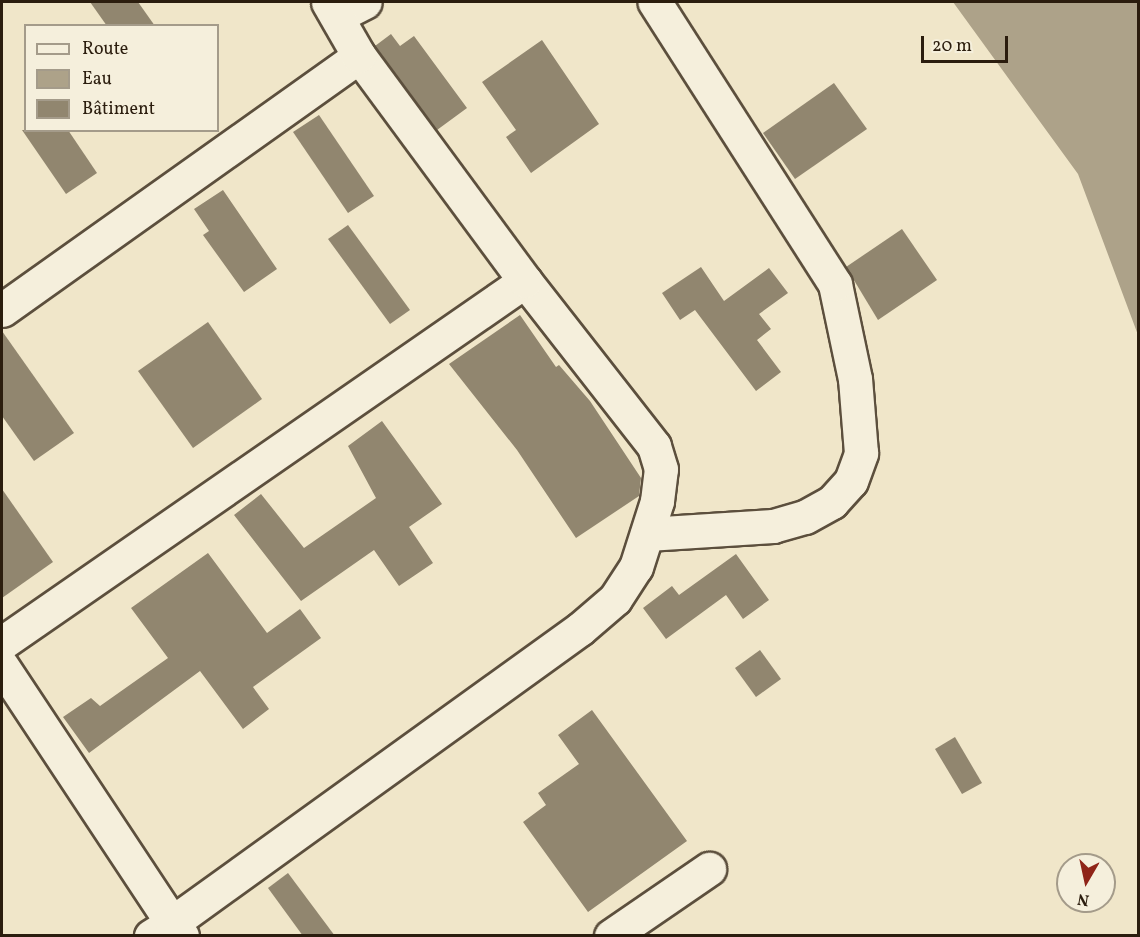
<!DOCTYPE html>
<html>
<head>
<meta charset="utf-8">
<style>
  body { margin:0 }
  #map { position:relative; width:1140px; height:937px; overflow:hidden; background:#f0e6c9; font-family:Vollkorn,serif }
  div>[style] { position:absolute }
  .water>* { inset:0; background:#ada289 }
  .building>* { inset:0; background:#91866f }
  .roads { filter:drop-shadow(2px 0 #5c4f3d) drop-shadow(-2px 0 #5c4f3d) drop-shadow(0 2px #5c4f3d) drop-shadow(0 -2px #5c4f3d) }
  .minor>* { height:33px; margin:-16.5px; padding:0 16.5px; transform-origin:16.5px; border-radius:16.5px; background:#f5efdc }
  span { translate:-50% -50%; white-space:nowrap; text-align:center; line-height:1.15; -webkit-text-stroke:4.5px #f5efdc; paint-order:stroke }
  .frame { position:absolute; inset:0; border:3px solid #2b1d0e; pointer-events:none }
  .legend { position:absolute; left:24px; top:24px; width:195px; height:108px; box-sizing:border-box; background:#f5efdc; border:2px solid #a49b8a; margin:0; padding:8px 10px; list-style:none; font-size:18px; color:#2b1d0e }
  .legend li { display:flex; align-items:center; gap:12px; height:30px }
  .legend b { width:30px; border:2px solid #a49b8a }
  .north { position:absolute; left:1056px; top:853px; width:60px; height:60px; box-sizing:border-box; background:#f5efdc; border:2px solid #a49b8a; border-radius:50%; rotate:189deg; font-size:16px; font-weight:700; line-height:24px; text-align:center; color:#2b1d0e }
  .north::after { content:''; display:block; margin:auto; width:21px; height:27px; background:#8f2418; clip-path:polygon(50% 0,100% 100%,50% 72%,0 100%) }
  .scale { position:absolute; left:921px; top:36px; width:87px; height:27px; box-sizing:border-box; border:3px solid #2b1d0e; border-top:0; padding-left:8px; font-size:18px; line-height:21px; white-space:nowrap; color:#2b1d0e; -webkit-text-stroke:4px #f5efdc; paint-order:stroke }
</style>
</head>
<body>
<div id="map">
  <div class="water">
    <i style="clip-path:polygon(953px 2px,1138px 2px,1138px 335px,1078px 174px)"></i>
  </div>
  <div class="building">
    <i style="clip-path:polygon(90px 2px,138px 2px,155px 26px,107px 26px)"></i>
    <i style="clip-path:polygon(391px 34px,400px 46px,414px 36px,467px 108px,437px 130px,375px 46px)"></i>
    <i style="clip-path:polygon(542px 40px,599px 124px,531px 173px,506px 137px,516px 130px,482px 82px)"></i>
    <i style="clip-path:polygon(834px 83px,867px 129px,795px 179px,763px 133px)"></i>
    <i style="clip-path:polygon(319px 115px,374px 196px,348px 213px,293px 132px)"></i>
    <i style="clip-path:polygon(22px 130px,68px 130px,97px 173px,66px 194px)"></i>
    <i style="clip-path:polygon(223px 190px,277px 269px,244px 292px,203px 235px,209px 231px,194px 209px)"></i>
    <i style="clip-path:polygon(348px 225px,410px 310px,390px 324px,328px 239px)"></i>
    <i style="clip-path:polygon(902px 229px,937px 280px,878px 320px,846px 267px)"></i>
    <i style="clip-path:polygon(701px 267px,724px 301px,769px 268px,788px 293px,759px 314px,771px 329px,757px 340px,781px 372px,756px 391px,695px 310px,680px 320px,662px 293px)"></i>
    <i style="clip-path:polygon(520px 315px,556px 367px,559px 365px,590px 401px,641px 478px,639px 496px,576px 538px,517px 450px,449px 364px)"></i>
    <i style="clip-path:polygon(208px 322px,262px 399px,193px 448px,138px 371px)"></i>
    <i style="clip-path:polygon(2px 331px,74px 433px,34px 461px,2px 416px)"></i>
    <i style="clip-path:polygon(382px 421px,442px 504px,409px 527px,433px 563px,399px 586px,374px 550px,301px 601px,234px 515px,261px 494px,304px 548px,376px 498px,348px 446px)"></i>
    <i style="clip-path:polygon(2px 489px,53px 562px,2px 598px)"></i>
    <i style="clip-path:polygon(208px 553px,267px 633px,300px 609px,321px 638px,253px 687px,269px 709px,243px 729px,200px 671px,89px 753px,63px 717px,91px 698px,100px 706px,168px 658px,131px 608px)"></i>
    <i style="clip-path:polygon(736px 554px,769px 600px,743px 619px,726px 595px,666px 639px,643px 608px,672px 586px,679px 595px)"></i>
    <i style="clip-path:polygon(760px 650px,781px 679px,756px 697px,735px 668px)"></i>
    <i style="clip-path:polygon(592px 710px,687px 841px,588px 912px,523px 822px,546px 805px,538px 793px,579px 764px,558px 735px)"></i>
    <i style="clip-path:polygon(955px 737px,982px 783px,962px 794px,935px 749px)"></i>
    <i style="clip-path:polygon(288px 873px,335px 936px,303px 936px,268px 888px)"></i>
  </div>
  <div class="roads">
    <div class="minor">
      <i style="left:337px;top:16px;width:31px;rotate:-27deg"></i>
      <i style="left:2px;top:310px;width:438px;rotate:-35.4deg"></i>
      <i style="left:647px;top:534px;width:126px;rotate:-3.6deg"></i>
      <i style="left:773px;top:526px;width:33px;rotate:-16deg"></i>
      <i style="left:805px;top:517px;width:31px;rotate:-29deg"></i>
      <i style="left:832px;top:502px;width:28px;rotate:-48deg"></i>
      <i style="left:851px;top:481px;width:30px;rotate:-70deg"></i>
      <i style="left:861px;top:453px;width:74px;rotate:-94.6deg"></i>
      <i style="left:855px;top:379px;width:97px;rotate:-101.9deg"></i>
      <i style="left:835px;top:284px;width:335px;rotate:-122.6deg"></i>
      <i style="left:2px;top:643px;width:636px;rotate:-34.69deg"></i>
      <i style="left:2px;top:666px;width:308px;rotate:56.5deg"></i>
      <i style="left:172px;top:923px;width:25px;rotate:148deg"></i>
      <i style="left:182px;top:936px;width:16px;rotate:-128deg"></i>
      <i style="left:172px;top:923px;width:503px;rotate:-35.78deg"></i>
      <i style="left:580px;top:629px;width:46px;rotate:-40.6deg"></i>
      <i style="left:615px;top:599px;width:38px;rotate:-57deg"></i>
      <i style="left:636px;top:567px;width:69px;rotate:-72.3deg"></i>
      <i style="left:657px;top:501px;width:32px;rotate:-83deg"></i>
      <i style="left:661px;top:469px;width:24px;rotate:-107deg"></i>
      <i style="left:654px;top:446px;width:209px;rotate:-128deg"></i>
      <i style="left:525px;top:281px;width:280px;rotate:-126.4deg"></i>
      <i style="left:359px;top:56px;width:62px;rotate:-119.9deg"></i>
      <i style="left:611px;top:936px;width:119px;rotate:-34.4deg"></i>
    </div>
  </div>
  <div class="frame"></div>
  <ul class="legend">
  <li><b style="height:8px;background:#f5efdc"></b>Route</li>
  <li><b style="height:16px;background:#ada289"></b>Eau</li>
  <li><b style="height:16px;background:#91866f"></b>Bâtiment</li>
  </ul>
  <div class="north">N</div>
  <div class="scale">20 m</div>
</div>
</body>
</html>
